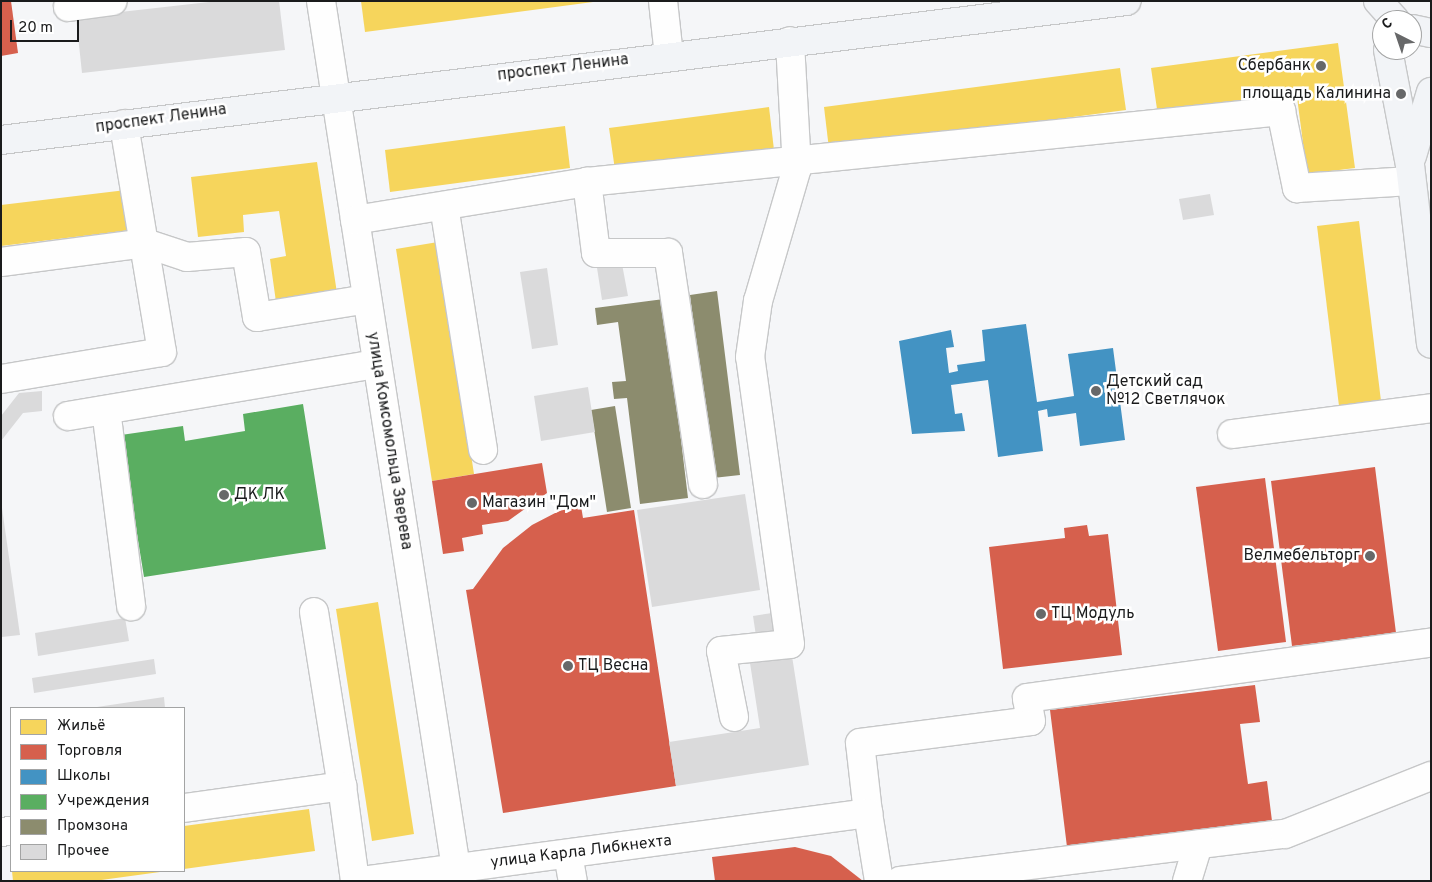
<!DOCTYPE html>
<html>
<head>
<meta charset="utf-8">
<style>
  body { margin:0 }
  #map { position:relative; width:1432px; height:882px; overflow:hidden; background:#f5f6f8; font-family:Overpass,sans-serif }
  div>[style] { position:absolute }
  .homes>* { inset:0; background:#f6d55c }
  .shops>* { inset:0; background:#d6604d }
  .schools>* { inset:0; background:#4393c3 }
  .public>* { inset:0; background:#5aae61 }
  .industry>* { inset:0; background:#8c8c6e }
  .building>* { inset:0; background:#dadadb }
  .roads { filter:drop-shadow(1px 0 #c6c7c8) drop-shadow(-1px 0 #c6c7c8) drop-shadow(0 1px #c6c7c8) drop-shadow(0 -1px #c6c7c8) }
  .minor>* { height:28px; margin:-14px; padding:0 14px; transform-origin:14px; border-radius:14px; background:#fefefe }
  .major>* { height:28px; margin:-14px; padding:0 14px; transform-origin:14px; border-radius:14px; background:#f2f4f7 }
  .dots>* { width:14px; height:14px; translate:-50% -50%; box-sizing:border-box; border:2px solid #fff; border-radius:50% }
  span { translate:-50% -50%; white-space:nowrap; text-align:center; line-height:1.15; -webkit-text-stroke:5px #fff; paint-order:stroke }
  .poi-label { font-size:16px; color:#1a1b1c }
  .right { translate:-100% -50%; text-align:right }
  .left { translate:0 -50%; text-align:left }
  .street-label { font-size:16px; color:#1a1b1c }
  .frame { position:absolute; inset:0; border:2px solid #1a1b1c; pointer-events:none }
  .legend { position:absolute; left:10px; top:707px; width:175px; height:165px; box-sizing:border-box; background:#fff; border:1px solid #a3a4a4; margin:0; padding:6px 9px; list-style:none; font-size:15px; color:#1a1b1c }
  .legend li { display:flex; align-items:center; gap:10px; height:25px }
  .legend b { width:25px; border:1px solid #a3a4a4 }
  .north { position:absolute; left:1372px; top:10px; width:50px; height:50px; box-sizing:border-box; background:#fff; border:1px solid #a3a4a4; border-radius:50%; rotate:319deg; font-size:14px; font-weight:700; line-height:20px; text-align:center; color:#1a1b1c }
  .north::after { content:''; display:block; margin:auto; width:18px; height:22px; background:#676869; clip-path:polygon(50% 0,100% 100%,50% 72%,0 100%) }
  .scale { position:absolute; left:10px; top:20px; width:69px; height:22px; box-sizing:border-box; border:2px solid #1a1b1c; border-top:0; padding-left:6px; font-size:15px; line-height:18px; white-space:nowrap; color:#1a1b1c; -webkit-text-stroke:4px #fff; paint-order:stroke }
</style>
</head>
<body>
<div id="map">
  <div class="homes">
    <i style="clip-path:polygon(361px 1px,593px 1px,593px 2px,365px 32px)"></i>
    <i style="clip-path:polygon(1338px 43px,1355px 168px,1307px 174px,1297px 97px,1158px 116px,1151px 68px)"></i>
    <i style="clip-path:polygon(1120px 68px,1126px 110px,829px 149px,824px 107px)"></i>
    <i style="clip-path:polygon(769px 107px,774px 150px,615px 170px,609px 128px)"></i>
    <i style="clip-path:polygon(565px 126px,570px 168px,390px 192px,385px 150px)"></i>
    <i style="clip-path:polygon(317px 162px,337px 293px,276px 302px,270px 259px,286px 256px,279px 211px,243px 215px,244px 232px,198px 237px,191px 177px)"></i>
    <i style="clip-path:polygon(126px 190px,131px 230px,1px 246px,1px 205px)"></i>
    <i style="clip-path:polygon(1359px 221px,1381px 401px,1339px 406px,1317px 226px)"></i>
    <i style="clip-path:polygon(438px 242px,474px 474px,432px 481px,396px 249px)"></i>
    <i style="clip-path:polygon(378px 602px,414px 834px,372px 841px,336px 609px)"></i>
    <i style="clip-path:polygon(309px 809px,315px 851px,184px 869px,184px 826px)"></i>
    <i style="clip-path:polygon(12px 871px,160px 871px,160px 872px,94px 881px,13px 881px)"></i>
  </div>
  <div class="shops">
    <i style="clip-path:polygon(1px 1px,11px 1px,18px 53px,1px 56px)"></i>
    <i style="clip-path:polygon(542px 463px,547px 493px,508px 521px,482px 525px,483px 534px,462px 538px,464px 551px,443px 554px,432px 481px)"></i>
    <i style="clip-path:polygon(1375px 467px,1396px 633px,1292px 646px,1271px 481px)"></i>
    <i style="clip-path:polygon(1265px 478px,1286px 642px,1218px 651px,1196px 487px)"></i>
    <i style="clip-path:polygon(581px 506px,583px 518px,634px 510px,676px 786px,503px 813px,466px 590px,473px 589px,503px 548px,532px 525px,559px 511px)"></i>
    <i style="clip-path:polygon(1087px 525px,1089px 536px,1108px 534px,1122px 655px,1003px 669px,989px 547px,1065px 538px,1064px 528px)"></i>
    <i style="clip-path:polygon(1255px 685px,1260px 722px,1240px 724px,1244px 755px,1248px 784px,1267px 781px,1272px 821px,1067px 847px,1050px 710px)"></i>
    <i style="clip-path:polygon(795px 847px,831px 856px,863px 881px,715px 881px,712px 857px)"></i>
  </div>
  <div class="schools">
    <i style="clip-path:polygon(1026px 324px,1037px 402px,1074px 396px,1068px 354px,1113px 348px,1125px 440px,1080px 446px,1076px 413px,1048px 417px,1047px 409px,1038px 411px,1043px 451px,998px 457px,988px 380px,951px 385px,955px 414px,962px 413px,965px 431px,912px 434px,899px 341px,951px 330px,954px 347px,946px 348px,949px 373px,958px 371px,957px 365px,985px 361px,982px 330px)"></i>
  </div>
  <div class="public">
    <i style="clip-path:polygon(303px 404px,326px 549px,144px 577px,121px 435px,183px 426px,185px 441px,245px 431px,243px 414px)"></i>
  </div>
  <div class="industry">
    <i style="clip-path:polygon(717px 291px,740px 475px,713px 478px,690px 295px)"></i>
    <i style="clip-path:polygon(664px 299px,688px 498px,640px 504px,627px 398px,614px 399px,612px 382px,626px 381px,618px 322px,597px 325px,595px 308px)"></i>
    <i style="clip-path:polygon(615px 406px,631px 508px,607px 512px,591px 410px)"></i>
  </div>
  <div class="building">
    <i style="clip-path:polygon(218px 1px,279px 1px,285px 50px,82px 73px,76px 17px)"></i>
    <i style="clip-path:polygon(1210px 194px,1214px 215px,1183px 220px,1179px 199px)"></i>
    <i style="clip-path:polygon(622px 264px,628px 296px,602px 300px,597px 268px)"></i>
    <i style="clip-path:polygon(547px 268px,558px 345px,532px 349px,520px 272px)"></i>
    <i style="clip-path:polygon(588px 387px,595px 432px,541px 441px,534px 396px)"></i>
    <i style="clip-path:polygon(42px 391px,42px 411px,23px 413px,1px 441px,1px 416px,19px 393px)"></i>
    <i style="clip-path:polygon(745px 494px,760px 590px,652px 607px,637px 510px)"></i>
    <i style="clip-path:polygon(1px 501px,20px 635px,2px 637px,1px 630px)"></i>
    <i style="clip-path:polygon(779px 612px,782px 633px,756px 636px,753px 616px)"></i>
    <i style="clip-path:polygon(125px 618px,129px 641px,38px 656px,35px 633px)"></i>
    <i style="clip-path:polygon(792px 656px,809px 765px,676px 786px,669px 742px,760px 728px,750px 663px)"></i>
    <i style="clip-path:polygon(154px 659px,156px 674px,34px 693px,32px 678px)"></i>
    <i style="clip-path:polygon(164px 697px,165px 708px,97px 708px,97px 707px)"></i>
  </div>
  <div class="roads">
    <div class="minor">
      <i style="left:321px;top:1px;width:891px;rotate:81.15deg"></i>
      <i style="left:663px;top:1px;width:55px;rotate:83.8deg"></i>
      <i style="left:68px;top:7px;width:45px;rotate:-7.6deg"></i>
      <i style="left:444px;top:206px;width:247px;rotate:80.9deg"></i>
      <i style="left:355px;top:220px;width:235px;rotate:-9.3deg"></i>
      <i style="left:1px;top:262px;width:145px;rotate:-7.5deg"></i>
      <i style="left:145px;top:243px;width:44px;rotate:18.4deg"></i>
      <i style="left:187px;top:257px;width:59px;rotate:-4.8deg"></i>
      <i style="left:246px;top:252px;width:66px;rotate:80.4deg"></i>
      <i style="left:257px;top:317px;width:111px;rotate:-9.3deg"></i>
      <i style="left:1px;top:379px;width:163px;rotate:-9.5deg"></i>
      <i style="left:162px;top:352px;width:231px;rotate:-99.5deg"></i>
      <i style="left:106px;top:410px;width:198px;rotate:82.7deg"></i>
      <i style="left:68px;top:416px;width:313px;rotate:-9.6deg"></i>
      <i style="left:1232px;top:434px;width:201px;rotate:-7.4deg"></i>
      <i style="left:703px;top:484px;width:234px;rotate:-98.6deg"></i>
      <i style="left:668px;top:253px;width:72px;rotate:180deg"></i>
      <i style="left:596px;top:253px;width:72px;rotate:-97.2deg"></i>
      <i style="left:587px;top:182px;width:698px;rotate:-5.84deg"></i>
      <i style="left:1281px;top:111px;width:79px;rotate:78.3deg"></i>
      <i style="left:1297px;top:188px;width:114px;rotate:-3.5deg"></i>
      <i style="left:314px;top:612px;width:176px;rotate:80.9deg"></i>
      <i style="left:734px;top:717px;width:67px;rotate:-101.1deg"></i>
      <i style="left:721px;top:651px;width:69px;rotate:-5.8deg"></i>
      <i style="left:790px;top:644px;width:290px;rotate:-97.9deg"></i>
      <i style="left:750px;top:357px;width:57px;rotate:-81.9deg"></i>
      <i style="left:758px;top:301px;width:139px;rotate:-73.7deg"></i>
      <i style="left:797px;top:168px;width:127px;rotate:-93.2deg"></i>
      <i style="left:184px;top:808px;width:160px;rotate:-7.9deg"></i>
      <i style="left:342px;top:786px;width:96px;rotate:82.2deg"></i>
      <i style="left:868px;top:813px;width:70px;rotate:-96.5deg"></i>
      <i style="left:860px;top:743px;width:172px;rotate:-7.3deg"></i>
      <i style="left:1031px;top:721px;width:23px;rotate:-100deg"></i>
      <i style="left:1027px;top:698px;width:408px;rotate:-7.8deg"></i>
      <i style="left:1px;top:832px;width:10px;rotate:-6deg"></i>
      <i style="left:568px;top:854px;width:27px;rotate:80deg"></i>
      <i style="left:362px;top:881px;width:511px;rotate:-7.65deg"></i>
      <i style="left:868px;top:813px;width:69px;rotate:80.8deg"></i>
      <i style="left:900px;top:881px;width:388px;rotate:-7deg"></i>
      <i style="left:1285px;top:834px;width:157px;rotate:-21.7deg"></i>
      <i style="left:1187px;top:881px;width:38px;rotate:-73deg"></i>
    </div>
    <div class="major">
      <i style="left:1378px;top:1px;width:25px;rotate:48deg"></i>
      <i style="left:1412px;top:29px;width:19px;rotate:12deg"></i>
      <i style="left:1388px;top:50px;width:117px;rotate:79.2deg"></i>
      <i style="left:1410px;top:165px;width:180px;rotate:83.3deg"></i>
      <i style="left:1px;top:140px;width:1134px;rotate:-7.04deg"></i>
      <i style="left:1412px;top:156px;width:67px;rotate:-73.5deg"></i>
    </div>
  </div>
  <div class="dots">
    <i style="left:1321px;top:66px;background:#676869"></i>
    <i style="left:1401px;top:94px;background:#676869"></i>
    <i style="left:1096px;top:391px;background:#676869"></i>
    <i style="left:224px;top:495px;background:#676869"></i>
    <i style="left:472px;top:503px;background:#676869"></i>
    <i style="left:1370px;top:556px;background:#676869"></i>
    <i style="left:1041px;top:614px;background:#676869"></i>
    <i style="left:568px;top:666px;background:#676869"></i>
  </div>
  <div class="poi-label">
    <span class="right" style="left:1311px;top:66px">Сбербанк</span>
    <span class="right" style="left:1391px;top:94px">площадь Калинина</span>
    <span class="left" style="left:1106px;top:391px">Детский сад<br>№12 Светлячок</span>
    <span class="left" style="left:234px;top:495px">ДК ЛК</span>
    <span class="left" style="left:482px;top:503px">Магазин "Дом"</span>
    <span class="right" style="left:1360px;top:556px">Велмебельторг</span>
    <span class="left" style="left:1051px;top:614px">ТЦ Модуль</span>
    <span class="left" style="left:578px;top:666px">ТЦ Весна</span>
  </div>
  <div class="street-label">
    <span style="left:563px;top:68px;rotate:-7deg">проспект Ленина</span>
    <span style="left:161px;top:119px;rotate:-8deg">проспект Ленина</span>
    <span style="left:389px;top:441px;rotate:81deg">улица Комсомольца Зверева</span>
    <span style="left:581px;top:852px;rotate:-7deg">улица Карла Либкнехта</span>
  </div>
  <div class="frame"></div>
  <ul class="legend">
  <li><b style="height:14px;background:#f6d55c"></b>Жильё</li>
  <li><b style="height:14px;background:#d6604d"></b>Торговля</li>
  <li><b style="height:14px;background:#4393c3"></b>Школы</li>
  <li><b style="height:14px;background:#5aae61"></b>Учреждения</li>
  <li><b style="height:14px;background:#8c8c6e"></b>Промзона</li>
  <li><b style="height:14px;background:#dadadb"></b>Прочее</li>
  </ul>
  <div class="north">С</div>
  <div class="scale">20 m</div>
</div>
</body>
</html>
